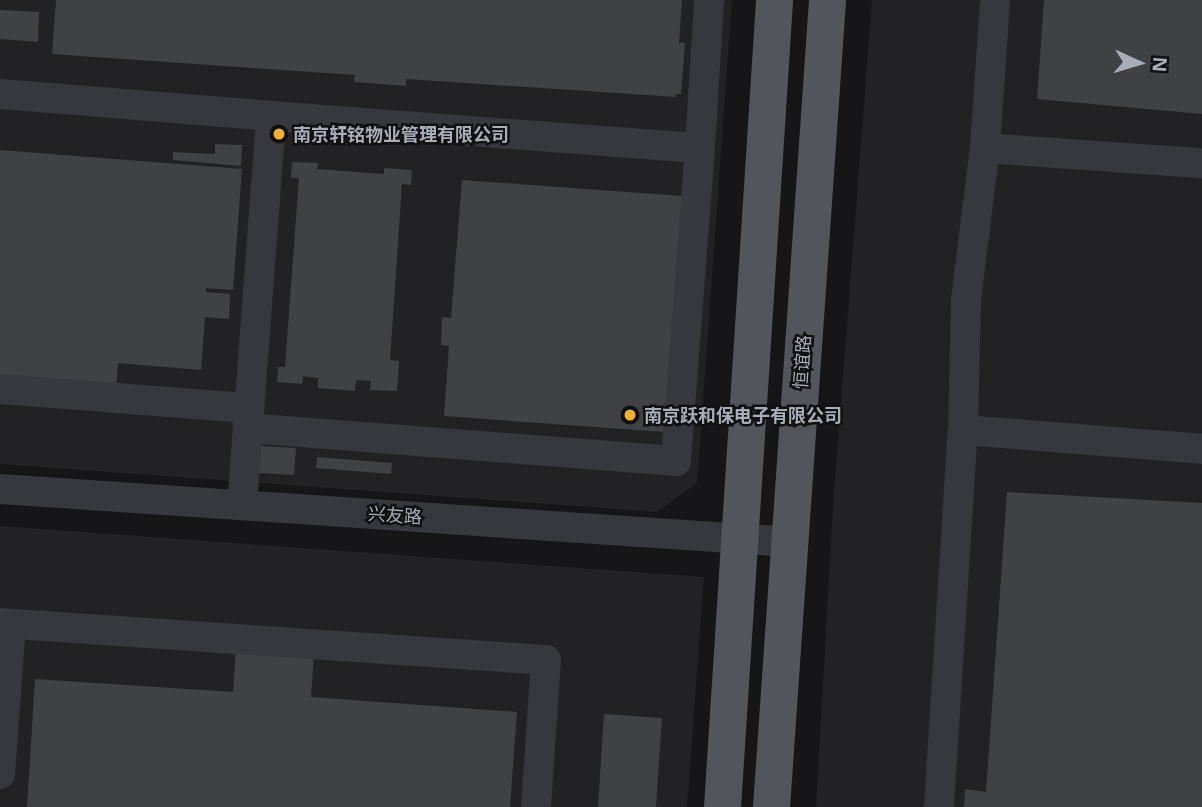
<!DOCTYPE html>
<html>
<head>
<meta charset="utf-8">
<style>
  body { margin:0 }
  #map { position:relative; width:1202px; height:807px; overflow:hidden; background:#161618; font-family:"Open Sans","Noto Sans SC",sans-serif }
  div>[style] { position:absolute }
  .built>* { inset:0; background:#222225 }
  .building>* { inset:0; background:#404145 }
  .minor>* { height:30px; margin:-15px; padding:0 15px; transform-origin:15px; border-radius:15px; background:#37383d }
  .major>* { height:37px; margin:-18.5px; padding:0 18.5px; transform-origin:18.5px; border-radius:18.5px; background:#53555c }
  .dots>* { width:19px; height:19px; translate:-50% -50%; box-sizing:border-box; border:4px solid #111113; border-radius:50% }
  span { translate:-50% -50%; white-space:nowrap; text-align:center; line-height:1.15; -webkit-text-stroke:5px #111113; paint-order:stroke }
  .poi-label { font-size:18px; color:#a8adb8; font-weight:700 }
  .left { translate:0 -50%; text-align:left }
  .street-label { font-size:18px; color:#a8adb8 }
  .north { position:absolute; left:1104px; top:28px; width:70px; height:70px; -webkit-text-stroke:5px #111113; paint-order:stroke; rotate:94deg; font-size:19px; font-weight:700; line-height:28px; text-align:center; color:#a8adb8 }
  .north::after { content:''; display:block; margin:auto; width:24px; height:32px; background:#a8adb8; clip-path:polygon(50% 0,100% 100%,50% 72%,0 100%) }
</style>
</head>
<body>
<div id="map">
  <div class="built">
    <i style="clip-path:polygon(0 0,732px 0,697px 483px,657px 512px,0 464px)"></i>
    <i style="clip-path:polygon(872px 0,1202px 0,1202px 807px,816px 807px,833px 507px)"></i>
    <i style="clip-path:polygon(0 526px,704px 577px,687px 807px,0 807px)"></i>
  </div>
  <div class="building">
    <i style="clip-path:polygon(56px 0,682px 0,679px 43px,685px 43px,681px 94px,676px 94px,676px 97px,406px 79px,406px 86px,354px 82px,355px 75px,52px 54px)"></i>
    <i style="clip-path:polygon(1044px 0,1202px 0,1202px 114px,1037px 99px)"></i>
    <i style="clip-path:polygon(0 10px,39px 12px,38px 42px,0 39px)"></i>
    <i style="clip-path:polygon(215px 144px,242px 145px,241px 166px,173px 160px,173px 152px,215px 154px)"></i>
    <i style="clip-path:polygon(0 150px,242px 169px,233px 290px,206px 288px,206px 292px,230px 294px,229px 319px,205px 317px,201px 370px,118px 363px,116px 390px,0 381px)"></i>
    <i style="clip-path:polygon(292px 162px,318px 163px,317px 169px,384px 174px,384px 168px,412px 170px,411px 185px,402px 184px,390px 360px,399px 361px,397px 391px,370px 390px,371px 381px,356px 380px,355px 391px,318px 388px,318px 378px,303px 376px,302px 384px,277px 382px,278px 367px,285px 367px,299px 178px,291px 178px)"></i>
    <i style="clip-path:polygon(462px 180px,682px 196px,665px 432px,444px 416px,449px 346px,441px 345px,442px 317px,451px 318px)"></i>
    <i style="clip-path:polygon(260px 446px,296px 448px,294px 475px,258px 473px)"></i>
    <i style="clip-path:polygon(317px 457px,392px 463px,391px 474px,316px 468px)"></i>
    <i style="clip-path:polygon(1007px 492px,1202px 503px,1202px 807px,964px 807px,965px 789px,986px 792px)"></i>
    <i style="clip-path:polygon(236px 648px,314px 652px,311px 697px,517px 712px,510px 807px,27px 807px,35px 679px,233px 692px)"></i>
    <i style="clip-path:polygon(604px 714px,662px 718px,656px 807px,598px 807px)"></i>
  </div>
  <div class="minor">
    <i style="left:0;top:94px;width:272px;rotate:4.6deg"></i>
    <i style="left:700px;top:148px;width:148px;rotate:-86.5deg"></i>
    <i style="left:985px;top:148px;width:218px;rotate:4deg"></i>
    <i style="left:0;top:389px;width:250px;rotate:4.4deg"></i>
    <i style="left:963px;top:430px;width:240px;rotate:4.5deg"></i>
    <i style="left:0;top:489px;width:791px;rotate:3.84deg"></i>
    <i style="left:242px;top:505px;width:390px;rotate:-85.7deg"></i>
    <i style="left:271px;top:116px;width:430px;rotate:4.3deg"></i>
    <i style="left:700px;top:148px;width:314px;rotate:94.4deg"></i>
    <i style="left:676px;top:461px;width:429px;rotate:-175.6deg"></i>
    <i style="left:0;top:623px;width:547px;rotate:3.88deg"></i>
    <i style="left:546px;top:660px;width:147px;rotate:93.9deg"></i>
    <i style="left:0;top:774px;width:150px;rotate:-85.8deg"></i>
    <i style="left:939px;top:807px;width:378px;rotate:-86.4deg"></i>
    <i style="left:963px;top:430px;width:130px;rotate:-88.7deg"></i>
    <i style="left:966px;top:300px;width:153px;rotate:-82.9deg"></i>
    <i style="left:985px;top:148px;width:148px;rotate:-86.1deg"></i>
  </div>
  <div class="major">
    <i style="left:722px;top:807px;width:809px;rotate:-86.31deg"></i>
    <i style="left:771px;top:807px;width:809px;rotate:-86.03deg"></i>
  </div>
  <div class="dots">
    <i style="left:279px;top:134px;background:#f2b134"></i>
    <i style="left:630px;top:415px;background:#f2b134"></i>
  </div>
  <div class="poi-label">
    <span class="left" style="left:293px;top:134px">南京轩铭物业管理有限公司</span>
    <span class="left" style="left:644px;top:415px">南京跃和保电子有限公司</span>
  </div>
  <div class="street-label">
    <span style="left:802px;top:362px;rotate:-86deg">恒谊路</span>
    <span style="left:395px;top:515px;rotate:4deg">兴友路</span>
  </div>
  <div class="north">N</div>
</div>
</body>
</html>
